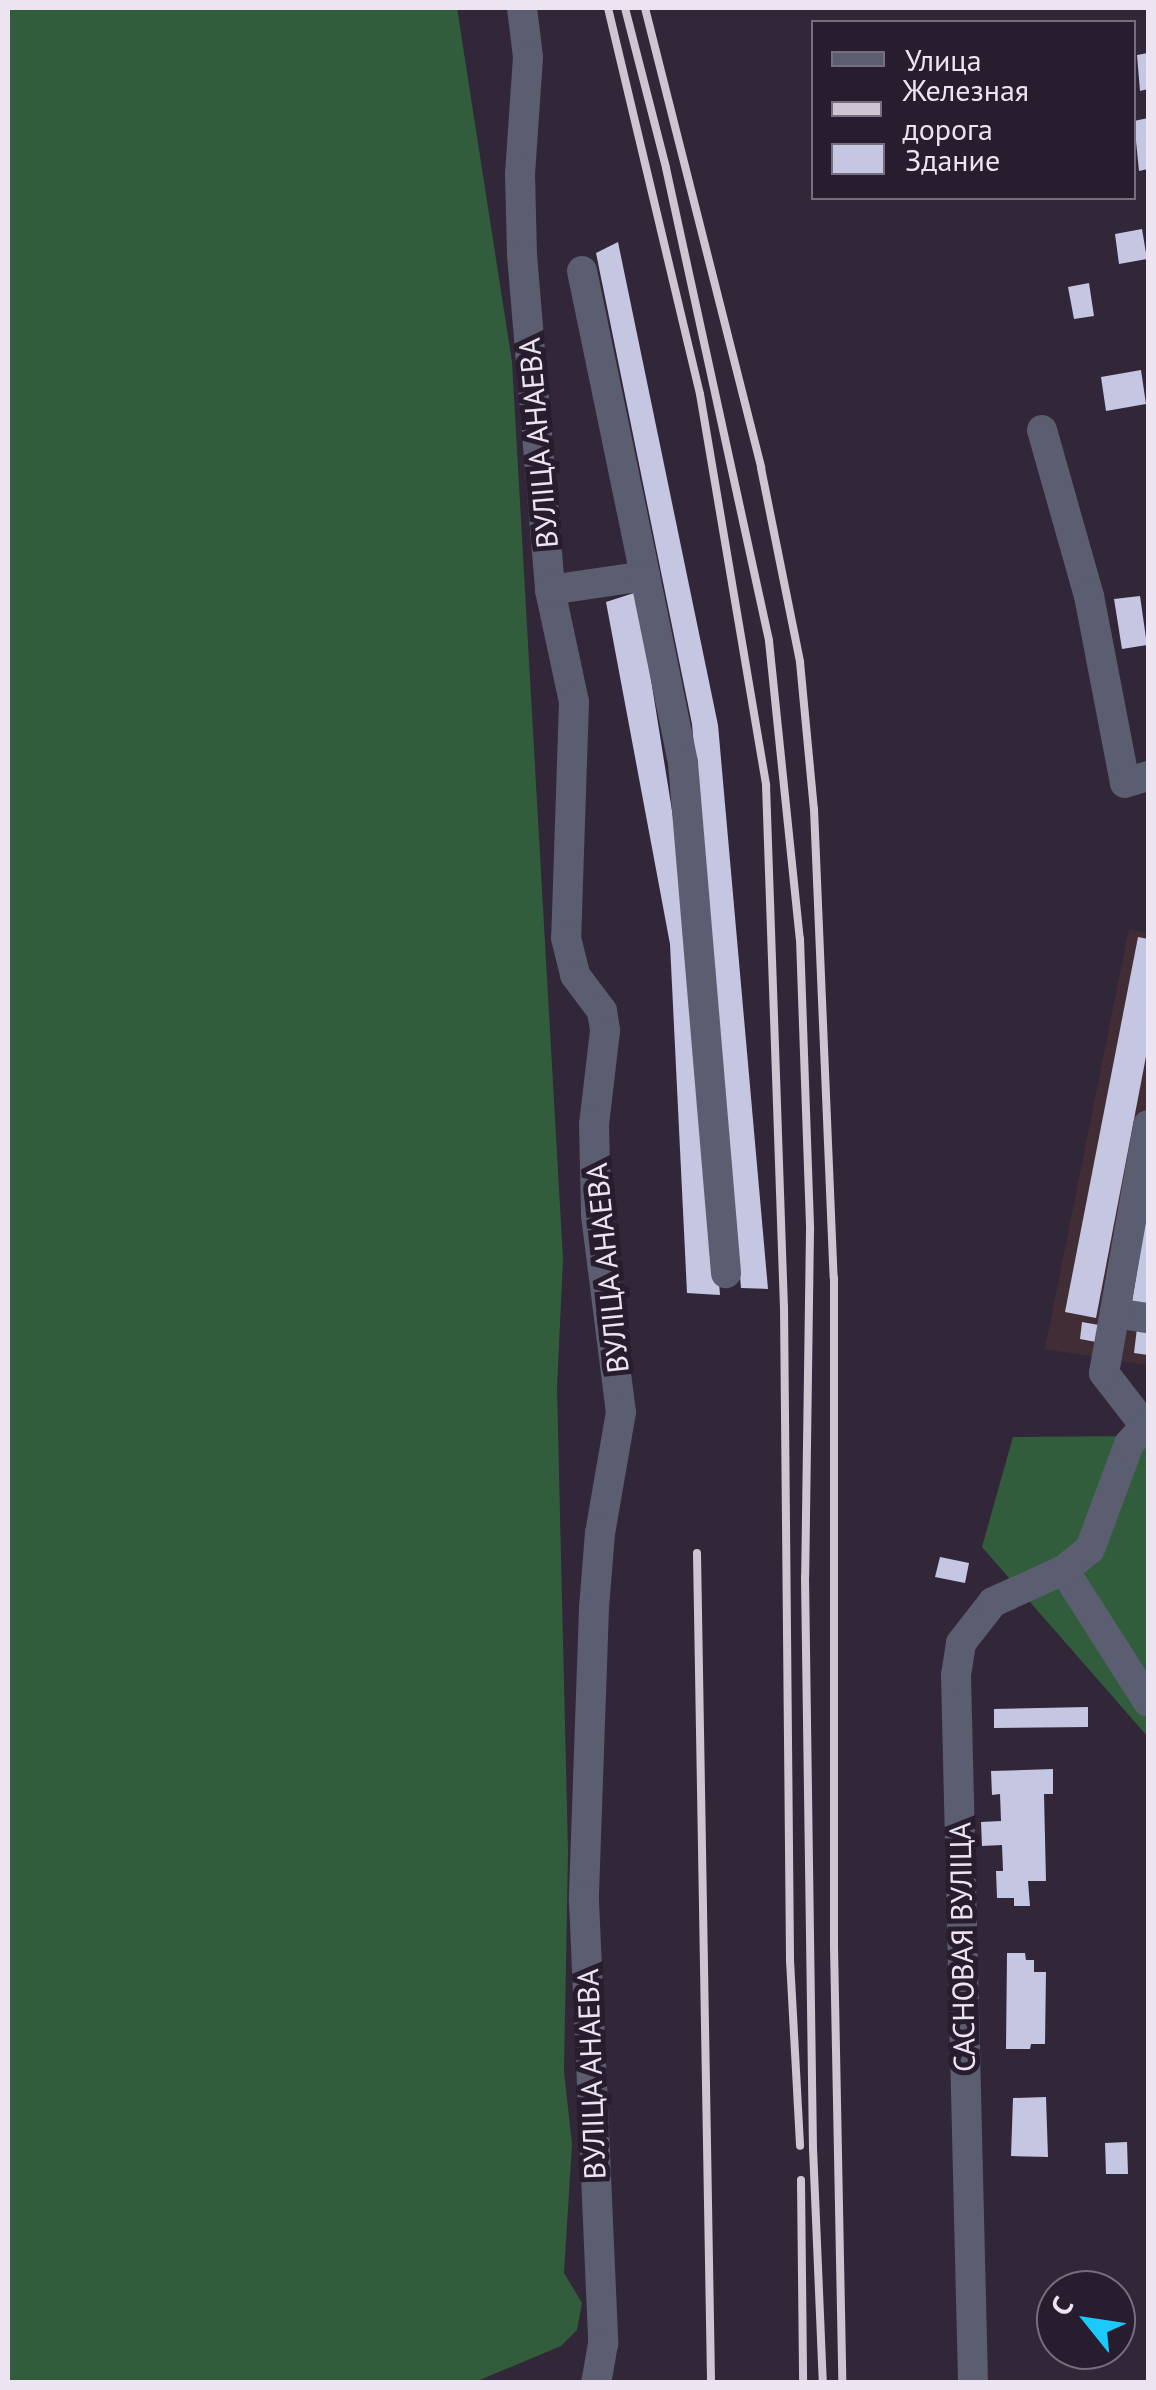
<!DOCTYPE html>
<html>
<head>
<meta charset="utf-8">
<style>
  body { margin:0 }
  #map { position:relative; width:1156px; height:2390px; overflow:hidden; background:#322739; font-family:"PT Sans",sans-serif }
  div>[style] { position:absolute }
  .industrial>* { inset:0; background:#402d35 }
  .forest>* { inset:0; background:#325d3c }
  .building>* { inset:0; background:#c5c6e1 }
  .minor>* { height:30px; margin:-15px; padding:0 15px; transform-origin:15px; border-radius:15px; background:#5b5d71 }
  .rail>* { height:8px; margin:-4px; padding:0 4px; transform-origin:4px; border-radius:4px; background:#cdc5d2 }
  span { translate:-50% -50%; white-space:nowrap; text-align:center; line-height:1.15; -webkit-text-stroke:10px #281d2f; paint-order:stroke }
  .street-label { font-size:30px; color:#ece5f1 }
  .frame { position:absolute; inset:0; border:10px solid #ece5f1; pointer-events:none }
  .legend { position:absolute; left:811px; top:20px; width:325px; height:180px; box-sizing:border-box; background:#281d2f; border:2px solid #766d7d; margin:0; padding:12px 18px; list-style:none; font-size:30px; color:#ece5f1 }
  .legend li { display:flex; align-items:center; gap:20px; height:50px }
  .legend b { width:50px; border:2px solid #766d7d }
  .north { position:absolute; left:1036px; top:2270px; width:100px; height:100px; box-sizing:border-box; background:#281d2f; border:2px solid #766d7d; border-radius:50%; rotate:300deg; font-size:28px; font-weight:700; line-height:40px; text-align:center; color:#ece5f1 }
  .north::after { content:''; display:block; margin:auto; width:35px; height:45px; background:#1bcafc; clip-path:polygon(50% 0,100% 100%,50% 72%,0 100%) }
</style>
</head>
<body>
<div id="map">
  <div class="industrial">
    <i style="clip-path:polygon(1129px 929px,1148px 933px,1148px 1365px,1045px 1349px)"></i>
  </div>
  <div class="forest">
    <i style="clip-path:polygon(8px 8px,457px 8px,512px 362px,563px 1259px,557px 1388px,568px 1852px,564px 2072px,572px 2144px,564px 2273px,582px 2303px,577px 2330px,561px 2346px,475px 2382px,8px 2382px)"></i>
    <i style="clip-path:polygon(1148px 1436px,1148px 1737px,982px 1547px,1013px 1437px)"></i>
  </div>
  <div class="building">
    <i style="clip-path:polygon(1148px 53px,1148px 89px,1140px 91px,1137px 55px)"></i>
    <i style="clip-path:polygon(1148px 118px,1148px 169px,1139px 171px,1134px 121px)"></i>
    <i style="clip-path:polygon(1142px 229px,1147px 259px,1119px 264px,1115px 234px)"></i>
    <i style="clip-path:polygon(618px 242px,718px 725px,768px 1289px,741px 1288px,692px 724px,596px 253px)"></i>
    <i style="clip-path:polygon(1089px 283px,1094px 316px,1074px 319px,1068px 287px)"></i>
    <i style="clip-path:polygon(1141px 370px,1146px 404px,1106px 411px,1101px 377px)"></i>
    <i style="clip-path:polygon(637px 592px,693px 942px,720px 1295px,687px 1293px,670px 944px,606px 602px)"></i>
    <i style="clip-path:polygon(1140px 596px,1147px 645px,1122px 649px,1114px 599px)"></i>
    <i style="clip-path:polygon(1138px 937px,1148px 939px,1148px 1046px,1096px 1318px,1065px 1312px)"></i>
    <i style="clip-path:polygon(1146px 1216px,1148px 1216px,1148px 1305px,1132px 1302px)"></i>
    <i style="clip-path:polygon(1082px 1322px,1099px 1325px,1096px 1342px,1080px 1339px)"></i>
    <i style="clip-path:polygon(1137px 1328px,1148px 1330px,1148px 1355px,1134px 1353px)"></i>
    <i style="clip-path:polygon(940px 1557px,969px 1563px,965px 1583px,935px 1577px)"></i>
    <i style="clip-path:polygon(1088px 1707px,1088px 1727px,994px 1728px,994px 1709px)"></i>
    <i style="clip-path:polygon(1053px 1769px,1053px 1794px,1044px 1794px,1046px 1881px,1028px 1881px,1030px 1906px,1014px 1906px,1014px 1898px,997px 1898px,996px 1871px,1003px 1871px,1002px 1845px,982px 1846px,981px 1822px,1001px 1821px,1000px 1794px,992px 1795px,991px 1771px)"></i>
    <i style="clip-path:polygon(1007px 1953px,1025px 1953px,1026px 1960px,1034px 1960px,1034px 1972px,1046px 1972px,1045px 2044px,1031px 2044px,1030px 2049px,1006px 2049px)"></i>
    <i style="clip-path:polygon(1046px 2097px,1048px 2157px,1011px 2156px,1013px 2098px)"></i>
    <i style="clip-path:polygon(1127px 2142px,1128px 2174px,1106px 2174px,1105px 2143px)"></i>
  </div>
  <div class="minor">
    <i style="left:522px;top:8px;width:49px;rotate:83deg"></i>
    <i style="left:528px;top:57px;width:116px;rotate:93.9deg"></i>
    <i style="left:520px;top:173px;width:82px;rotate:88.6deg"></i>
    <i style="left:522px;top:255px;width:336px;rotate:85.2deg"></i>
    <i style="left:550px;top:590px;width:115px;rotate:77.9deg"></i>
    <i style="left:574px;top:702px;width:236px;rotate:91.9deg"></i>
    <i style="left:566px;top:938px;width:38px;rotate:76deg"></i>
    <i style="left:575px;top:975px;width:45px;rotate:53.1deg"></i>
    <i style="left:602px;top:1011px;width:20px;rotate:81deg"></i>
    <i style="left:605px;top:1031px;width:94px;rotate:96.7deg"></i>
    <i style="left:594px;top:1124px;width:91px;rotate:88.7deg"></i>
    <i style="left:596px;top:1215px;width:199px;rotate:82.8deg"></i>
    <i style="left:621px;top:1412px;width:123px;rotate:99.8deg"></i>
    <i style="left:600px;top:1533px;width:75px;rotate:94.6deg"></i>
    <i style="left:594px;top:1608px;width:293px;rotate:92deg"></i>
    <i style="left:584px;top:1901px;width:443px;rotate:87.5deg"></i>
    <i style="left:603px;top:2344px;width:39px;rotate:100deg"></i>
    <i style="left:582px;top:271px;width:311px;rotate:78.3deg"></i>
    <i style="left:1042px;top:430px;width:173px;rotate:74.2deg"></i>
    <i style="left:1089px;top:596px;width:190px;rotate:79.1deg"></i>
    <i style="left:1125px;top:783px;width:24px;rotate:-17deg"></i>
    <i style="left:550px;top:590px;width:96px;rotate:-8.4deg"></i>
    <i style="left:645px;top:576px;width:191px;rotate:78.5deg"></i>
    <i style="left:683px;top:763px;width:512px;rotate:85.18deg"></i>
    <i style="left:1115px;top:1313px;width:33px;rotate:9deg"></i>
    <i style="left:1145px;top:1426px;width:67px;rotate:-127.7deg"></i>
    <i style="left:1104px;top:1373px;width:252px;rotate:-79.9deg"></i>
    <i style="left:1064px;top:1570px;width:156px;rotate:57.5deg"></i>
    <i style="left:973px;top:2382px;width:707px;rotate:-91.38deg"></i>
    <i style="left:956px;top:1675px;width:32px;rotate:-81deg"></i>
    <i style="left:961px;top:1643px;width:52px;rotate:-52deg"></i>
    <i style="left:993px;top:1602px;width:78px;rotate:-24.3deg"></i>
    <i style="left:1064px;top:1570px;width:33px;rotate:-39deg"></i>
    <i style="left:1090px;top:1549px;width:112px;rotate:-69.6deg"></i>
    <i style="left:1129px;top:1444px;width:24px;rotate:-48deg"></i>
  </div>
  <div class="rail">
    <i style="left:608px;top:8px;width:397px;rotate:76.6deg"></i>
    <i style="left:700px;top:394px;width:397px;rotate:80.4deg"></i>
    <i style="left:766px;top:785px;width:522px;rotate:88.03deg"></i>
    <i style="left:784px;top:1307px;width:653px;rotate:89.47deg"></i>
    <i style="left:790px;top:1960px;width:186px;rotate:86.9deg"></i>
    <i style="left:625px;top:8px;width:165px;rotate:75.6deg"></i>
    <i style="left:666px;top:168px;width:484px;rotate:77.7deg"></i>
    <i style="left:769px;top:641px;width:300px;rotate:84.1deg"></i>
    <i style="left:800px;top:939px;width:291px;rotate:88deg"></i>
    <i style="left:810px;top:1230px;width:347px;rotate:90.8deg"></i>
    <i style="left:805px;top:1577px;width:571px;rotate:89.2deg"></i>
    <i style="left:813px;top:2148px;width:234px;rotate:87.6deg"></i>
    <i style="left:645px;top:8px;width:474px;rotate:75.8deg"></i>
    <i style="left:761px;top:468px;width:198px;rotate:78.6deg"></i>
    <i style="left:800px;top:662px;width:148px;rotate:84.6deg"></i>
    <i style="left:814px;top:809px;width:469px;rotate:87.6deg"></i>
    <i style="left:834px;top:1278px;width:668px;rotate:90deg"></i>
    <i style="left:834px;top:1946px;width:436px;rotate:88.9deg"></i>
    <i style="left:697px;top:1553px;width:829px;rotate:89.03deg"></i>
    <i style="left:801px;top:2180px;width:202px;rotate:89.4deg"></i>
  </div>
  <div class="street-label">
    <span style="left:538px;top:443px;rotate:-95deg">ВУЛІЦА АНАЕВА</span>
    <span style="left:607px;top:1268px;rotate:-96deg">ВУЛІЦА АНАЕВА</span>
    <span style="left:962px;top:1947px;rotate:-91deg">САСНОВАЯ ВУЛІЦА</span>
    <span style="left:591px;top:2074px;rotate:-92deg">ВУЛІЦА АНАЕВА</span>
  </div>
  <div class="frame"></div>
  <ul class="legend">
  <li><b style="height:12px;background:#5b5d71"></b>Улица</li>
  <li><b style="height:12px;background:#cdc5d2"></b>Железная дорога</li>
  <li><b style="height:28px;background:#c5c6e1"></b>Здание</li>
  </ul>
  <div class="north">С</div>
</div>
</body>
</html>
